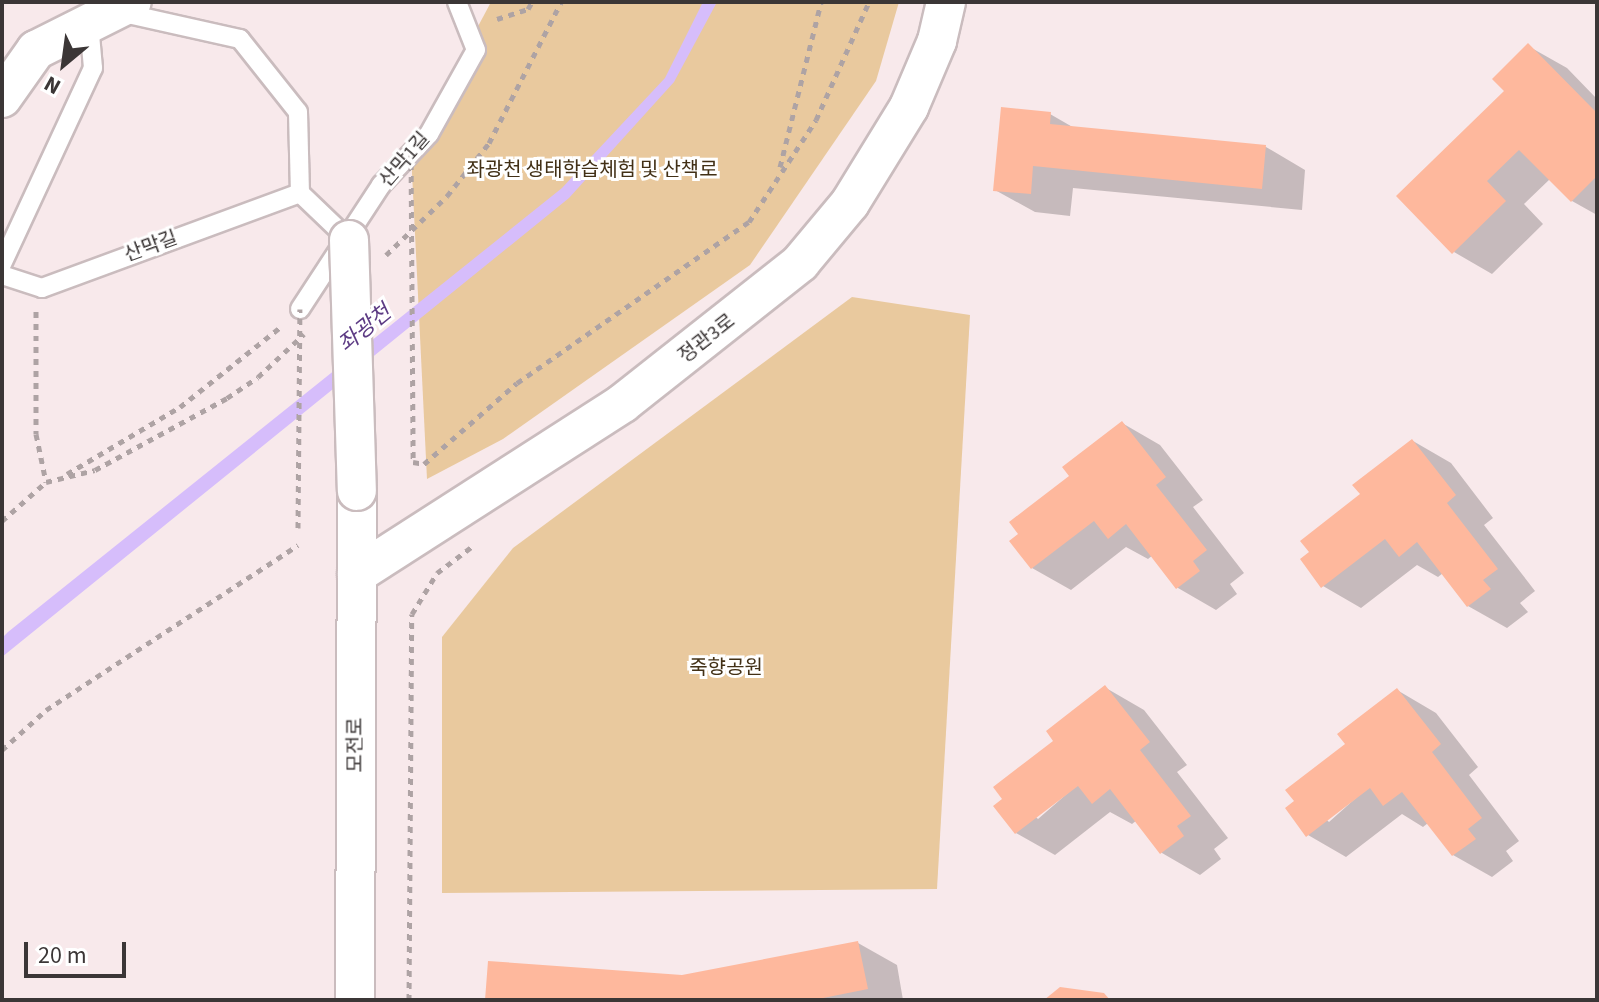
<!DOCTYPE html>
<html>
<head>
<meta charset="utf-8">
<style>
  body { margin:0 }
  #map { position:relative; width:1599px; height:1002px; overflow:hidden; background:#f8e9eb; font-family:"Source Sans 3","Noto Sans KR",sans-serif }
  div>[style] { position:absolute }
  .green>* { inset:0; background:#e9c99e }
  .water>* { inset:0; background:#d6bdfb }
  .shadow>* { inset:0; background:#0003 }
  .building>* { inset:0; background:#feb89d }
  .path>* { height:5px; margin-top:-2.5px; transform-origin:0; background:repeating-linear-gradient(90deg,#aea3a4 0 6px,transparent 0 12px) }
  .roads { filter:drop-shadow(2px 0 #cabcbe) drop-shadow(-2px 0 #cabcbe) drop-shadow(0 2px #cabcbe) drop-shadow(0 -2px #cabcbe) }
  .service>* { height:18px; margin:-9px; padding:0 9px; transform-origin:9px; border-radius:9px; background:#fff }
  .minor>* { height:38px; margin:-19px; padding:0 19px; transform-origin:19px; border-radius:19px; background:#fff }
  .path-bridge>* { height:5px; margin-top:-2.5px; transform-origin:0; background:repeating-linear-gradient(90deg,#aea3a4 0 6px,transparent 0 12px) }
  .bridges { filter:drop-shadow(2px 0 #cabcbe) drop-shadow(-2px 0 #cabcbe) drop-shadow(0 2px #cabcbe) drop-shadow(0 -2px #cabcbe) }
  .minor-bridge>* { height:38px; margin:-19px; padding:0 19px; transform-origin:19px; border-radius:19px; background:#fff }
  span { translate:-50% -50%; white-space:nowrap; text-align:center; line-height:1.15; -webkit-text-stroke:6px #fff; paint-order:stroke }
  .street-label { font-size:20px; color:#3b3636 }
  .park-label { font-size:20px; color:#423016 }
  .water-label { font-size:22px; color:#5d3b84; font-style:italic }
  .frame { position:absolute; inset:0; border:4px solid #3b3636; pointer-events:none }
  .north { position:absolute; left:24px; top:24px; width:80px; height:80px; -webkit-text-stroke:6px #fff; paint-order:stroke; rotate:209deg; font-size:22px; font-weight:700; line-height:32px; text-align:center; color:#3b3636 }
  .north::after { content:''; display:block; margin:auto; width:28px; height:36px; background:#3b3636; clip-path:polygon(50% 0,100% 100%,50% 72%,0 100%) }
  .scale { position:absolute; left:24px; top:942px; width:102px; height:36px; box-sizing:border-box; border:4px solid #3b3636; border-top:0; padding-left:10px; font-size:24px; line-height:28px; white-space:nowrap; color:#3b3636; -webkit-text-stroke:6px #fff; paint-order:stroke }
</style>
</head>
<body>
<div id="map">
  <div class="green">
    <i style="clip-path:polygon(491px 2px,899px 2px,876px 81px,750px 265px,503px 439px,427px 479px,411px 152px)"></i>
    <i style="clip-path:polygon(852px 297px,970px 315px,937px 889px,442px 893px,442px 637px,513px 548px)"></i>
  </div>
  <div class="water">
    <i style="clip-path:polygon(703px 2px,717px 2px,674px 82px,569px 198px,2px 657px,2px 638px,8px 632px,562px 188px,665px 78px)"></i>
  </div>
  <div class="shadow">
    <i style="clip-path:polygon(1528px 46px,1567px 68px,1597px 99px,1597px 215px,1572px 201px,1550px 179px,1524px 204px,1543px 224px,1492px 274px,1454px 252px,1507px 91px)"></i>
    <i style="clip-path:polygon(1050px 114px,1076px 129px,1266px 147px,1305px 170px,1302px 210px,1073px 188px,1070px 216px,1035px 212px,995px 190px)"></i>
    <i style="clip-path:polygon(1122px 423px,1160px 445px,1203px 500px,1193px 507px,1244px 573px,1230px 584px,1237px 594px,1216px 610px,1178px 588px,1153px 555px,1148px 559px,1126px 547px,1071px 590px,1032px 568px,1072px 476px)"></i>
    <i style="clip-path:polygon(1413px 441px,1451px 463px,1493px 518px,1484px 525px,1535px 591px,1520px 603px,1528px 612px,1507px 628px,1468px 606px,1443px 573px,1438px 577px,1417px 565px,1361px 608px,1323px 586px,1363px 495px)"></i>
    <i style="clip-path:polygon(evenodd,1106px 688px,1144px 710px,1187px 765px,1177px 772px,1228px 838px,1214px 849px,1221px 859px,1200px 875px,1162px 853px,1137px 820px,1132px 824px,1110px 812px,1055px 855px,1016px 833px,1056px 742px,1106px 688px,1085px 778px,1038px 819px,1035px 816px,1085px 778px)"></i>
    <i style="clip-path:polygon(evenodd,1397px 690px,1436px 713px,1478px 767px,1469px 775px,1519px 841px,1506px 851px,1513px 861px,1492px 877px,1453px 855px,1428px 823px,1423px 827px,1402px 814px,1346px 857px,1308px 835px,1348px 744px,1397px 690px,1376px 780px,1329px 822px,1326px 819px,1376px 780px)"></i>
    <i style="clip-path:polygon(858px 943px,897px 965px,903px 1000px,487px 1000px,683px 977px)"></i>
  </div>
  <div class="building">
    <i style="clip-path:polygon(1528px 43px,1597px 113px,1597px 176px,1571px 202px,1519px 150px,1487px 181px,1506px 201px,1452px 254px,1396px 196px,1504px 91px,1492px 79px)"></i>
    <i style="clip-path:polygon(1001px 107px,1051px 112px,1050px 124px,1266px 145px,1262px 189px,1033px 166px,1031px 194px,993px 191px)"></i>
    <i style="clip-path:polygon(1122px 421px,1166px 477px,1156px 485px,1207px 550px,1193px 561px,1200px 571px,1176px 589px,1126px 524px,1108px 539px,1094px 521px,1031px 569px,1009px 541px,1018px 534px,1009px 522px,1069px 476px,1062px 467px)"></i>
    <i style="clip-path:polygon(1412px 439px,1456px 495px,1447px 503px,1498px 569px,1483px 580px,1491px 589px,1467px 607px,1417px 542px,1399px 557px,1385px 539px,1321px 588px,1300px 559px,1309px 552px,1300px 541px,1360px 494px,1352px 485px)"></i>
    <i style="clip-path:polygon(1105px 685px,1150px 742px,1140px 750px,1191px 816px,1177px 826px,1184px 836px,1160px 854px,1110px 789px,1092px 804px,1078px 786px,1015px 834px,993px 806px,1002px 799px,993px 787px,1053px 741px,1046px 731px)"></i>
    <i style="clip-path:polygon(1397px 688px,1441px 744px,1432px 752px,1482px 818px,1468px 829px,1476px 839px,1452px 856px,1402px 792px,1383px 806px,1370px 788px,1306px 837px,1285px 808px,1294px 801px,1285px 790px,1345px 744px,1337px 734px)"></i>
    <i style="clip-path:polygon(858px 941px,868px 989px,813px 1000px,485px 1000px,488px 961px,682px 975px)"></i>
    <i style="clip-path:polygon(1060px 987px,1104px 993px,1110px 1000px,1044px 1000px)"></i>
  </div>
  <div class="path">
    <i style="left:497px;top:19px;width:33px;rotate:-18deg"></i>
    <i style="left:528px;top:9px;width:8px;rotate:-60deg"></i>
    <i style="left:780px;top:167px;width:170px;rotate:-76deg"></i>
    <i style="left:386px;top:255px;width:85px;rotate:-44deg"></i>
    <i style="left:447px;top:196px;width:68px;rotate:-51.6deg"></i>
    <i style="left:489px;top:143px;width:158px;rotate:-62.9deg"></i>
    <i style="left:36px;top:311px;width:123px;rotate:90deg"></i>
    <i style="left:36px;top:434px;width:49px;rotate:78.2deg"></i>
    <i style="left:46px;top:482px;width:50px;rotate:-13.8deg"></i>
    <i style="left:95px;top:470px;width:150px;rotate:-28.6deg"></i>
    <i style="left:227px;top:398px;width:37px;rotate:-34deg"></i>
    <i style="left:258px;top:377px;width:63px;rotate:-43.1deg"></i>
    <i style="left:424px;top:464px;width:123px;rotate:-41.1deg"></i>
    <i style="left:517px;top:383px;width:282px;rotate:-34.8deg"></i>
    <i style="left:749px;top:222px;width:122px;rotate:-56.7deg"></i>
    <i style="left:816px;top:120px;width:129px;rotate:-65.8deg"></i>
    <i style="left:67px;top:474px;width:131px;rotate:-30.7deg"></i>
    <i style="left:180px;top:407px;width:130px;rotate:-38.5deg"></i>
    <i style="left:2px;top:521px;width:59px;rotate:-41.6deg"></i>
    <i style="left:2px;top:750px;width:59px;rotate:-42.3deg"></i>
    <i style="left:46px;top:710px;width:301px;rotate:-33.2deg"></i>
    <i style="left:409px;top:1000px;width:386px;rotate:-89.6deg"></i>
    <i style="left:412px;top:614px;width:48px;rotate:-58.6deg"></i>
    <i style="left:437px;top:573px;width:46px;rotate:-37.1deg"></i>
  </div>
  <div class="roads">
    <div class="service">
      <i style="left:119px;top:12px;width:124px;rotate:12.6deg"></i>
      <i style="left:240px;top:39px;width:93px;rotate:51.5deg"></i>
      <i style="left:298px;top:112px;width:81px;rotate:88.6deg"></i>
      <i style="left:2px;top:264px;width:216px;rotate:-65.1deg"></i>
      <i style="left:93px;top:68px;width:45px;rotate:-95.1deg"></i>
      <i style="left:2px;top:275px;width:42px;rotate:18deg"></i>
      <i style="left:42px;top:288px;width:275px;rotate:-20.2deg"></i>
      <i style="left:300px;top:193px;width:68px;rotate:43.8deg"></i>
      <i style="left:300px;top:309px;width:148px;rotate:-56.8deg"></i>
      <i style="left:381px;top:185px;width:70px;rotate:-46.7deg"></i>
      <i style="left:429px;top:134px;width:96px;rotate:-60.8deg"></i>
      <i style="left:476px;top:50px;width:52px;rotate:-111.6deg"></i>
    </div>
    <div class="minor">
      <i style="left:2px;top:98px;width:59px;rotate:-54.7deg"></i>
      <i style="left:36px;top:50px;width:107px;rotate:-26.6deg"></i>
      <i style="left:357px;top:574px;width:316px;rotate:-32.7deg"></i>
      <i style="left:623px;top:403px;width:226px;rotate:-38.3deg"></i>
      <i style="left:800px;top:263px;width:78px;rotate:-50.2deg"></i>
      <i style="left:850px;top:203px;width:113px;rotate:-58.4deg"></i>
      <i style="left:909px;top:107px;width:72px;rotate:-67deg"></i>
      <i style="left:937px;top:41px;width:40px;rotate:-77deg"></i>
      <i style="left:355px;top:1000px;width:509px;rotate:-89.77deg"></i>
    </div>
  </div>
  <div class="path-bridge">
    <i style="left:411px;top:152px;width:310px;rotate:89.6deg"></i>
    <i style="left:413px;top:462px;width:11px;rotate:10deg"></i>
    <i style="left:298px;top:528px;width:219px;rotate:-89.5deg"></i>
  </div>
  <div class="bridges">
    <div class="minor-bridge">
      <i style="left:349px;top:240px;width:251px;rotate:88.2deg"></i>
    </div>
  </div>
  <div class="street-label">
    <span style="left:405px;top:160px;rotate:-49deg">산막1길</span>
    <span style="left:151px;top:247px;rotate:-20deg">산막길</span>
    <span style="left:707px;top:339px;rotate:-38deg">정관3로</span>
    <span style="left:356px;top:745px;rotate:-90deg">모전로</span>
  </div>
  <div class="park-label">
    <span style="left:592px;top:170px">좌광천 생태학습체험 및 산책로</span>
    <span style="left:726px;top:668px">죽향공원</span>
  </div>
  <div class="water-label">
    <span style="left:365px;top:329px;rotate:-39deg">좌광천</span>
  </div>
  <div class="frame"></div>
  <div class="north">N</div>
  <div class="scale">20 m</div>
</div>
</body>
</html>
